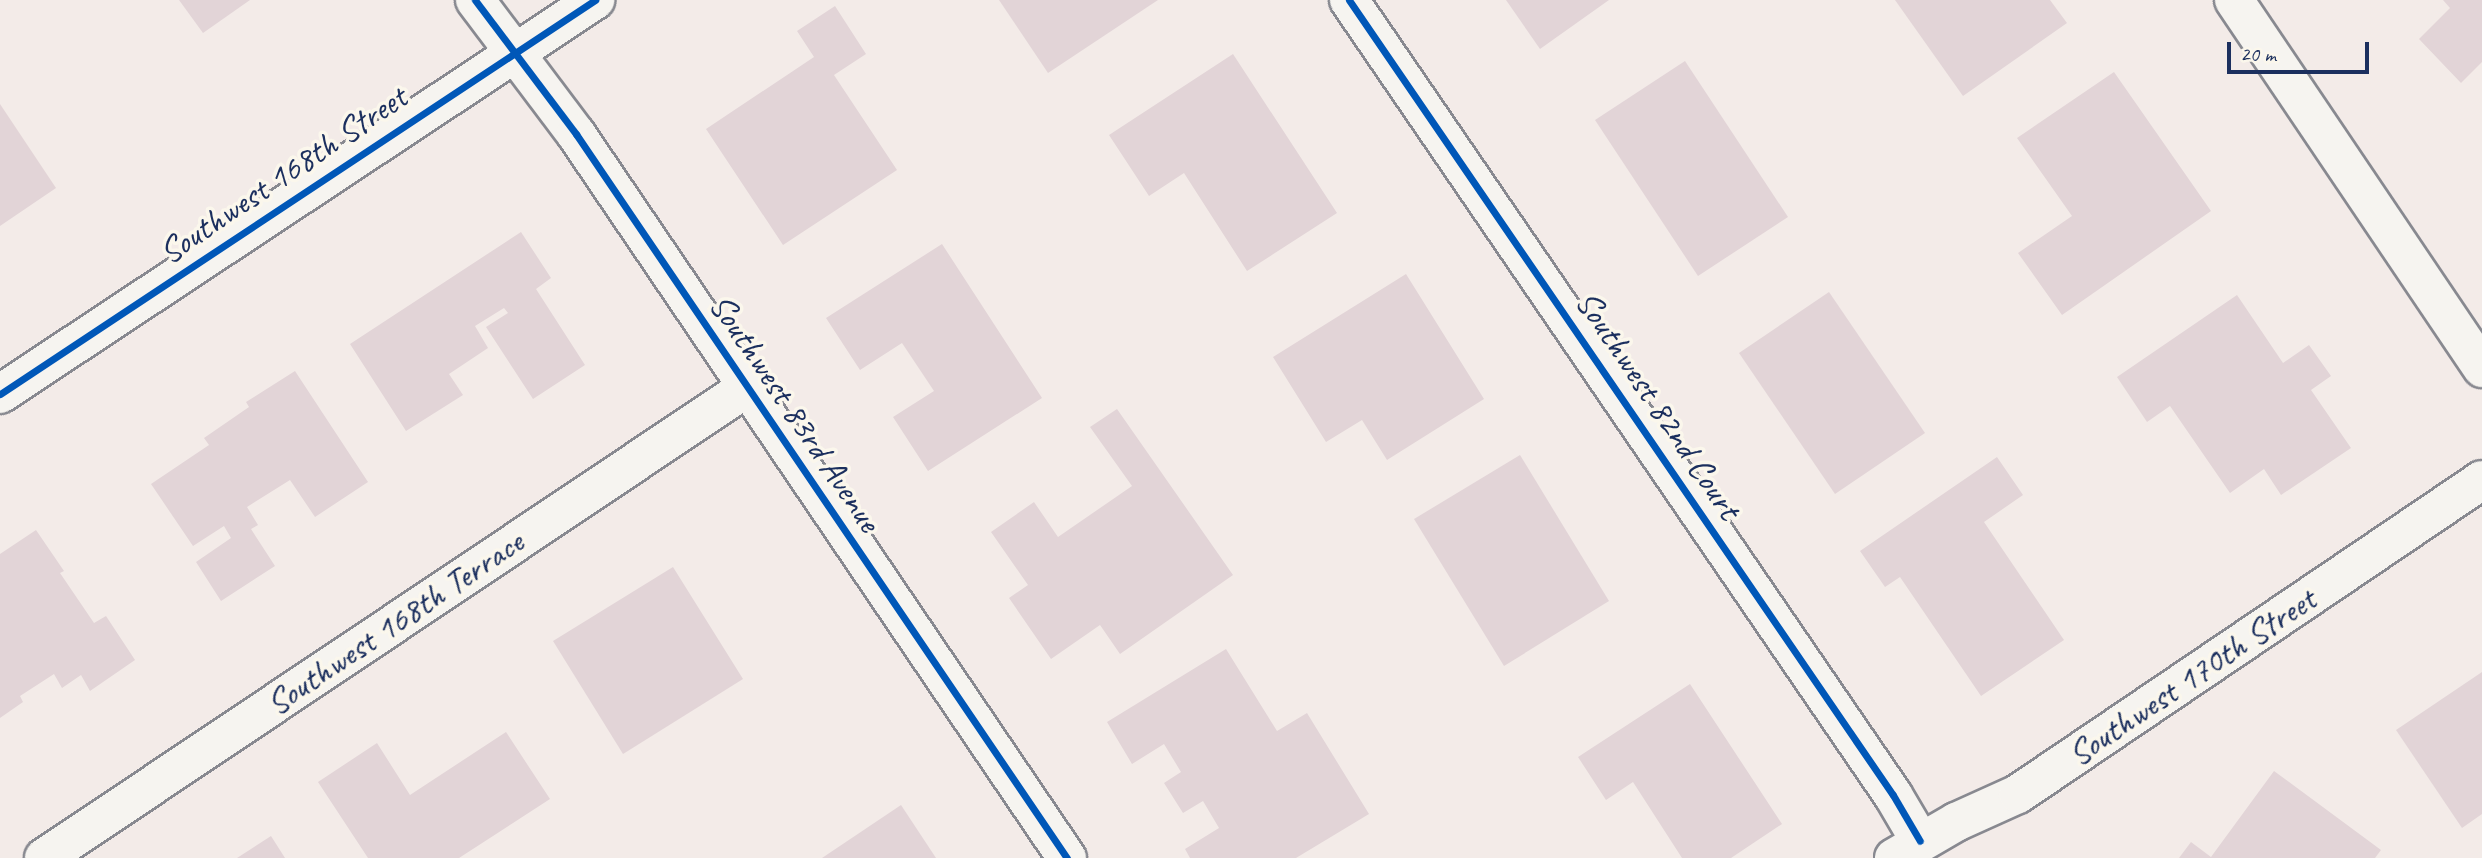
<!DOCTYPE html>
<html>
<head>
<meta charset="utf-8">
<style>
  body { margin:0 }
  #map { position:relative; width:2482px; height:858px; overflow:hidden; background:#f3ebe8; font-family:Caveat,sans-serif }
  div>[style] { position:absolute }
  .building>* { inset:0; background:#e2d4d7 }
  .roads { filter:drop-shadow(2px 0 #888990) drop-shadow(-2px 0 #888990) drop-shadow(0 2px #888990) drop-shadow(0 -2px #888990) }
  .street>* { height:38px; margin:-19px; padding:0 19px; transform-origin:19px; border-radius:19px; background:#f6f4f0 }
  .secondary>* { height:38px; margin:-19px; padding:0 19px; transform-origin:19px; border-radius:19px; background:#f6f4f0 }
  .cycleway>* { height:7px; margin:-3.5px; padding:0 3.5px; transform-origin:3.5px; border-radius:3.5px; background:#0057b8 }
  span { translate:-50% -50%; white-space:nowrap; text-align:center; line-height:1.15; -webkit-text-stroke:7px #fbf7ec; paint-order:stroke }
  .street-label { font-size:35px; color:#1b2f5e }
  .scale { position:absolute; left:2227px; top:42px; width:142px; height:32px; box-sizing:border-box; border:4px solid #1b2f5e; border-top:0; padding-left:9px; font-size:21px; line-height:24px; white-space:nowrap; color:#1b2f5e; -webkit-text-stroke:5px #fbf7ec; paint-order:stroke }
</style>
</head>
<body>
<div id="map">
  <div class="building">
    <i style="clip-path:polygon(179px 0,250px 0,203px 33px)"></i>
    <i style="clip-path:polygon(999px 0,1158px 0,1048px 73px)"></i>
    <i style="clip-path:polygon(1506px 0,1609px 0,1540px 49px)"></i>
    <i style="clip-path:polygon(1895px 0,2050px 0,2067px 23px,1963px 96px)"></i>
    <i style="clip-path:polygon(2443px 0,2482px 0,2482px 62px,2461px 83px,2419px 39px,2450px 8px)"></i>
    <i style="clip-path:polygon(835px 6px,866px 54px,834px 75px,897px 170px,783px 245px,706px 129px,814px 57px,797px 31px)"></i>
    <i style="clip-path:polygon(1233px 54px,1337px 213px,1247px 271px,1184px 173px,1149px 196px,1109px 135px)"></i>
    <i style="clip-path:polygon(1685px 61px,1788px 217px,1698px 276px,1595px 120px)"></i>
    <i style="clip-path:polygon(2114px 72px,2211px 211px,2062px 315px,2018px 253px,2072px 216px,2017px 138px)"></i>
    <i style="clip-path:polygon(0 104px,56px 188px,0 226px)"></i>
    <i style="clip-path:polygon(521px 232px,551px 278px,536px 289px,585px 365px,533px 399px,486px 327px,508px 313px,504px 308px,475px 326px,488px 348px,449px 374px,463px 395px,406px 431px,350px 344px)"></i>
    <i style="clip-path:polygon(942px 244px,1042px 398px,928px 471px,893px 417px,934px 391px,902px 343px,860px 370px,826px 318px)"></i>
    <i style="clip-path:polygon(1406px 274px,1484px 399px,1387px 460px,1362px 420px,1326px 442px,1273px 357px)"></i>
    <i style="clip-path:polygon(1829px 292px,1925px 433px,1835px 494px,1739px 353px)"></i>
    <i style="clip-path:polygon(2237px 295px,2283px 363px,2309px 345px,2331px 376px,2311px 390px,2351px 448px,2281px 495px,2264px 469px,2230px 493px,2170px 406px,2147px 422px,2117px 377px)"></i>
    <i style="clip-path:polygon(295px 371px,368px 482px,315px 517px,290px 480px,247px 507px,258px 525px,251px 529px,275px 566px,221px 601px,196px 562px,231px 538px,224px 526px,193px 546px,151px 484px,209px 445px,204px 438px,249px 407px,246px 402px)"></i>
    <i style="clip-path:polygon(1117px 409px,1233px 575px,1120px 654px,1100px 625px,1051px 659px,1009px 598px,1028px 585px,991px 532px,1034px 502px,1058px 537px,1132px 486px,1090px 427px)"></i>
    <i style="clip-path:polygon(1520px 455px,1609px 601px,1504px 666px,1414px 519px)"></i>
    <i style="clip-path:polygon(1997px 457px,2023px 495px,1984px 522px,2064px 640px,1981px 696px,1900px 577px,1885px 587px,1860px 551px)"></i>
    <i style="clip-path:polygon(36px 530px,64px 571px,60px 573px,94px 623px,106px 616px,135px 660px,90px 691px,81px 675px,62px 688px,54px 674px,20px 696px,23px 702px,0 718px,0 554px)"></i>
    <i style="clip-path:polygon(673px 567px,743px 679px,623px 754px,553px 641px)"></i>
    <i style="clip-path:polygon(1226px 649px,1277px 731px,1307px 713px,1369px 814px,1296px 858px,1190px 858px,1185px 849px,1219px 828px,1203px 801px,1183px 813px,1164px 783px,1181px 772px,1164px 744px,1132px 764px,1107px 722px)"></i>
    <i style="clip-path:polygon(2482px 672px,2482px 814px,2462px 828px,2396px 730px)"></i>
    <i style="clip-path:polygon(1690px 684px,1782px 824px,1731px 858px,1682px 858px,1633px 782px,1606px 800px,1578px 757px)"></i>
    <i style="clip-path:polygon(506px 732px,550px 799px,459px 858px,368px 858px,318px 782px,377px 743px,410px 795px)"></i>
    <i style="clip-path:polygon(2274px 771px,2381px 850px,2375px 858px,2179px 858px,2191px 842px,2211px 857px)"></i>
    <i style="clip-path:polygon(901px 805px,936px 858px,822px 858px)"></i>
    <i style="clip-path:polygon(271px 836px,285px 858px,237px 858px)"></i>
  </div>
  <div class="roads">
    <div class="street">
      <i style="left:475px;top:0;width:168px;rotate:53deg"></i>
      <i style="left:576px;top:134px;width:875px;rotate:55.86deg"></i>
      <i style="left:1349px;top:0;width:963px;rotate:55.62deg"></i>
      <i style="left:1893px;top:795px;width:53px;rotate:59.6deg"></i>
      <i style="left:2234px;top:0;width:444px;rotate:56deg"></i>
      <i style="left:44px;top:858px;width:845px;rotate:-33.8deg"></i>
      <i style="left:1894px;top:858px;width:72px;rotate:-30.1deg"></i>
      <i style="left:1956px;top:822px;width:68px;rotate:-24.3deg"></i>
      <i style="left:2018px;top:794px;width:560px;rotate:-34.09deg"></i>
    </div>
    <div class="secondary">
      <i style="left:0;top:394px;width:714px;rotate:-33.51deg"></i>
    </div>
  </div>
  <div class="cycleway">
    <i style="left:475px;top:0;width:168px;rotate:53deg"></i>
    <i style="left:576px;top:134px;width:875px;rotate:55.86deg"></i>
    <i style="left:1349px;top:0;width:963px;rotate:55.62deg"></i>
    <i style="left:1893px;top:795px;width:53px;rotate:59.6deg"></i>
    <i style="left:0;top:394px;width:714px;rotate:-33.51deg"></i>
  </div>
  <div class="street-label">
    <span style="left:283px;top:175px;rotate:-34deg">Southwest 168th Street</span>
    <span style="left:1658px;top:405px;rotate:56deg">Southwest 82nd Court</span>
    <span style="left:795px;top:413px;rotate:56deg">Southwest 83rd Avenue</span>
    <span style="left:395px;top:623px;rotate:-34deg">Southwest 168th Terrace</span>
    <span style="left:2192px;top:677px;rotate:-34deg">Southwest 170th Street</span>
  </div>
  <div class="scale">20 m</div>
</div>
</body>
</html>
